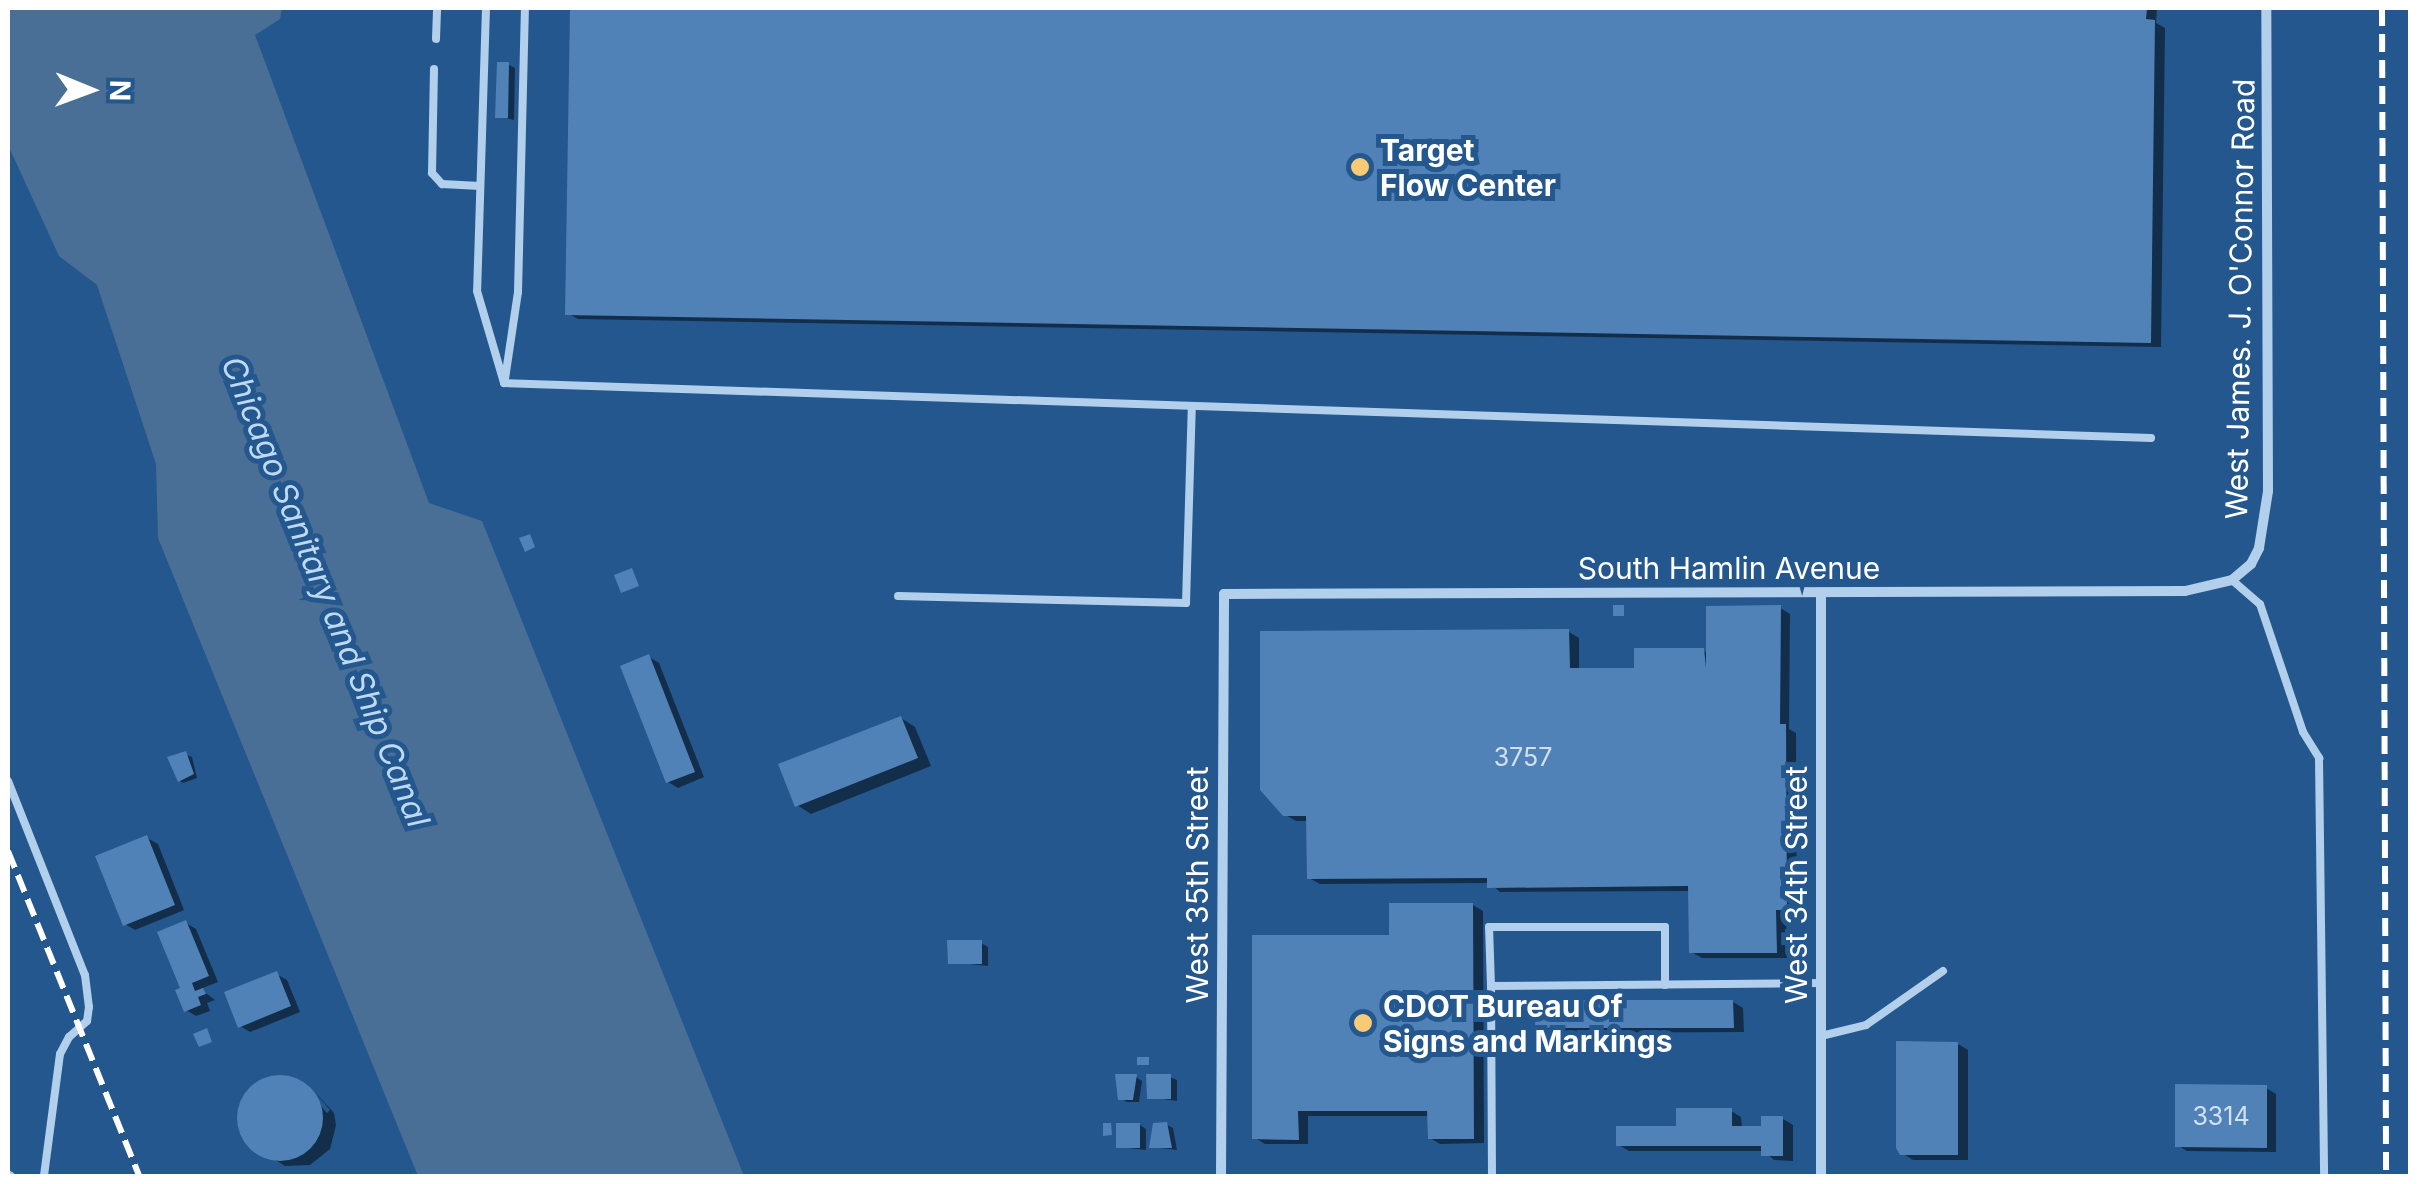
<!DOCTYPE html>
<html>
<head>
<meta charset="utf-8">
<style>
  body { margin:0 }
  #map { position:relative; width:2418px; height:1184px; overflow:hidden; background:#23578e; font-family:Inter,sans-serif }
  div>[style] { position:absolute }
  .water>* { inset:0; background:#4a6f96 }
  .shadow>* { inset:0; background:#0007 }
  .building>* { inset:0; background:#5082b7 }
  .round { border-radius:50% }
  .lane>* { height:8px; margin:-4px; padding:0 4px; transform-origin:4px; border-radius:4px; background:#b2cfec }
  .street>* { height:10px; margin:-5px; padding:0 5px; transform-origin:5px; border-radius:5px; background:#b2cfec }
  .rail>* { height:6px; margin-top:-3px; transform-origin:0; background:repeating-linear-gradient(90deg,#fff 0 18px,transparent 0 26px) }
  .dots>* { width:28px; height:28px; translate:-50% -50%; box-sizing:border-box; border:5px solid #23578e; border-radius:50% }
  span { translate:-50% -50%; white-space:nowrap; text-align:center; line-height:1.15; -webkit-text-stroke:10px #23578e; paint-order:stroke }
  .number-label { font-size:25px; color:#d3e0ed }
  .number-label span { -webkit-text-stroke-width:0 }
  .poi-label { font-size:30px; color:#fff; font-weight:700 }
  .left { translate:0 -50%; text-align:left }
  .street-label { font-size:30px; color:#fff }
  .water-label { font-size:32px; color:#bed9f3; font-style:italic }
  .frame { position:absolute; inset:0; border:10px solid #fff; pointer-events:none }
  .north { position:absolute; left:40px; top:40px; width:100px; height:100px; -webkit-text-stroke:8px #23578e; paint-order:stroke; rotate:91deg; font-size:28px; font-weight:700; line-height:40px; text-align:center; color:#fff }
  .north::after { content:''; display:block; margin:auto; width:35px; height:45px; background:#fff; clip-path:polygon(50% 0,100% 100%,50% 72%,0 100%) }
</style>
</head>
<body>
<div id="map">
  <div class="water">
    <i style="clip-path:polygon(8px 8px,282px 8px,280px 19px,255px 35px,429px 503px,482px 521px,744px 1176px,418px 1176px,158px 538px,156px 464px,97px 285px,59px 256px,8px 145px)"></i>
  </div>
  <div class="shadow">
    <i style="clip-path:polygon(572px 8px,2157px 8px,2156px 23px,2165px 28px,2161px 347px,578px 319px,567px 313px)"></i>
    <i style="clip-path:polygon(509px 65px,515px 68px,514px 120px,498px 116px)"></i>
    <i style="clip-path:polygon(1780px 608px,1790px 614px,1789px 729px,1796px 733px,1797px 915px,1786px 915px,1787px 958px,1702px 958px,1691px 952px,1691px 891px,1500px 892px,1490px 883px,1320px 884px,1309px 878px,1309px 821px,1296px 821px,1284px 814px,1569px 632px,1579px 638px,1579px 670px,1636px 670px,1703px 651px,1709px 654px)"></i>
    <i style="clip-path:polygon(649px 657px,659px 663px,704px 777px,678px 788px,668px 782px)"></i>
    <i style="clip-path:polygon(901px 718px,915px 727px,931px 766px,811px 814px,797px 805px)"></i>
    <i style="clip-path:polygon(185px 754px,192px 757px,197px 778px,183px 783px,177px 779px,170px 758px)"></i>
    <i style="clip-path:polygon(147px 838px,158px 844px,184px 910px,135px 930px,125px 924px)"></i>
    <i style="clip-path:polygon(1473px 905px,1483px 911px,1484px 1143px,1440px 1144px,1430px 1138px,1430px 1116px,1308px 1116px,1308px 1144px,1265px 1144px,1255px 1138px,1392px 937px)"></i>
    <i style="clip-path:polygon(186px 923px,196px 929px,218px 982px,200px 989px,215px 1000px,207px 1003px,210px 1011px,196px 1016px,186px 1010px)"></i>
    <i style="clip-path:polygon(981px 943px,988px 947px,988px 966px,950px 962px)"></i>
    <i style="clip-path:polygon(276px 974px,287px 980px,300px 1012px,250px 1032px,240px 1026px)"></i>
    <i style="clip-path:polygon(1733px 1002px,1743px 1008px,1744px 1032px,1548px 1033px,1538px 1027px)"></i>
    <i style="clip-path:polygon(1958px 1044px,1968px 1050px,1968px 1160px,1913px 1160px,1902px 1153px)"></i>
    <i style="clip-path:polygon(1136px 1077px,1142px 1081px,1139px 1102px,1127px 1102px,1120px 1098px)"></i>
    <i style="clip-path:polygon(1170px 1077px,1177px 1080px,1177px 1101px,1149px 1097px)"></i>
    <i style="clip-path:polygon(272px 1078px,300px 1083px,327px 1113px,330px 1110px,313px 1090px,334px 1113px,336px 1125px,330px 1149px,310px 1165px,285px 1166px,248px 1142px,242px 1132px,242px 1105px,248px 1093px)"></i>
    <i style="clip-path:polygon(2266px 1088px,2276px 1094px,2276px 1152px,2187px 1151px,2177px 1145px)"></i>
    <i style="clip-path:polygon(1731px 1111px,1741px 1117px,1742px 1128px,1764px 1129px,1783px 1119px,1793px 1125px,1793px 1161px,1774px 1160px,1764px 1151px,1629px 1151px,1619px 1145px)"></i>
    <i style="clip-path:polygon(1140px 1125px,1146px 1129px,1146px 1150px,1118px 1147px)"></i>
    <i style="clip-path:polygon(1167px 1125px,1173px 1128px,1177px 1150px,1152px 1147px)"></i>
  </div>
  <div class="building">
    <i style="clip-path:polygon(570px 8px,2147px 8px,2146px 19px,2155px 20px,2151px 343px,565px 315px)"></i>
    <i style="clip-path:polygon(497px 62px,509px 62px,508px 118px,495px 118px)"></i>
    <i style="clip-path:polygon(530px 534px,535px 547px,525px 552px,519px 538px)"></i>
    <i style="clip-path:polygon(632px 568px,639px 586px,621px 593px,614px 575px)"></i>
    <i style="clip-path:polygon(1613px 605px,1624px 605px,1624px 616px,1613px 616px)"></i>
    <i style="clip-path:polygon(1781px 605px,1780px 724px,1786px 724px,1787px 910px,1776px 910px,1777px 953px,1689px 953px,1688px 886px,1487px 888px,1487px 878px,1307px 879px,1306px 816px,1283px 816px,1260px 790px,1260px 631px,1569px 629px,1570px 668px,1634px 668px,1634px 648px,1704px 648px,1706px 668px,1706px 606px)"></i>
    <i style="clip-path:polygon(649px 654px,695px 772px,666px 783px,620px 666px)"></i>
    <i style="clip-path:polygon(901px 716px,918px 758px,795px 807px,778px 764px)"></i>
    <i style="clip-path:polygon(186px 751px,194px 774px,178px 782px,167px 757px)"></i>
    <i style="clip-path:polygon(147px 835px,175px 905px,123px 926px,95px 856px)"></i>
    <i style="clip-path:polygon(1389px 903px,1473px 903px,1474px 1139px,1428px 1139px,1427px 1111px,1298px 1111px,1299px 1140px,1252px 1139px,1252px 935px,1389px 935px)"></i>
    <i style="clip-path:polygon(186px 920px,209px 976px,192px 983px,195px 991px,203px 988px,206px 994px,198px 997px,201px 1005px,184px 1012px,175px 990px,180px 988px,157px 932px)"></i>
    <i style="clip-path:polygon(947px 940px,982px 940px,982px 964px,948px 964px)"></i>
    <i style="clip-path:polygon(277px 971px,291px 1006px,238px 1028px,224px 992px)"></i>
    <i style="clip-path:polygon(1536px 1000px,1733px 1000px,1734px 1028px,1535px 1028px)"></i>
    <i style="clip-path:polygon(207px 1028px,212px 1042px,199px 1047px,193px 1034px)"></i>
    <i style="clip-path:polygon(1896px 1041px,1958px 1042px,1958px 1155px,1900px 1155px,1896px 1148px)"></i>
    <i style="clip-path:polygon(1137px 1057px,1149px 1057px,1149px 1065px,1137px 1065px)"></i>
    <i style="clip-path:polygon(1115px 1074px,1137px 1074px,1133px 1100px,1118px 1100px)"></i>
    <i style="clip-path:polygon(1146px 1074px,1171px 1074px,1171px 1099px,1147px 1099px)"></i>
    <i class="round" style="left:237px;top:1075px;width:86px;height:86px"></i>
    <i style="clip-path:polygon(2175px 1084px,2267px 1085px,2267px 1148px,2175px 1147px)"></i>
    <i style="clip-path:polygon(1676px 1108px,1732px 1108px,1732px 1126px,1761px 1126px,1761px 1116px,1783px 1116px,1783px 1156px,1761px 1156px,1761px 1146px,1616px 1146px,1616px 1126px,1676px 1126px)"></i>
    <i style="clip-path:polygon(1167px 1122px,1172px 1148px,1149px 1148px,1153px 1123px)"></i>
    <i style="clip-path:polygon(1103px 1123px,1111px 1123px,1112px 1135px,1103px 1136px)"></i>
    <i style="clip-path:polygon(1116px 1123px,1140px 1123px,1140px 1148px,1116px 1148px)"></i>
  </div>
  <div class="lane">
    <i style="left:486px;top:8px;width:283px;rotate:91.8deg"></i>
    <i style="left:477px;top:291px;width:96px;rotate:73.6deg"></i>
    <i style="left:436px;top:39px;width:31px;rotate:-88deg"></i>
    <i style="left:434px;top:69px;width:104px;rotate:91.1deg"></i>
    <i style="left:432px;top:173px;width:15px;rotate:48deg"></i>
    <i style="left:442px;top:184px;width:38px;rotate:3deg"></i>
    <i style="left:505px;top:379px;width:88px;rotate:-81.5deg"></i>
    <i style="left:518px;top:292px;width:284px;rotate:-88.6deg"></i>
    <i style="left:504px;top:383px;width:1648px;rotate:1.91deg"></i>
    <i style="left:2232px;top:580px;width:37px;rotate:41deg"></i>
    <i style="left:2260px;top:604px;width:135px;rotate:71.4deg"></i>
    <i style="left:2303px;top:732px;width:31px;rotate:58deg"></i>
    <i style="left:2319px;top:758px;width:418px;rotate:89.3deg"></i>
    <i style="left:898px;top:596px;width:288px;rotate:1.4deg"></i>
    <i style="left:1186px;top:603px;width:197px;rotate:-88.3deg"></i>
    <i style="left:8px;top:781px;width:209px;rotate:68.4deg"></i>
    <i style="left:85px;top:975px;width:32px;rotate:83deg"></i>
    <i style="left:89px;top:1007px;width:14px;rotate:98deg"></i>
    <i style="left:87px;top:1021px;width:24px;rotate:138deg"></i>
    <i style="left:69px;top:1037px;width:19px;rotate:118deg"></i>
    <i style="left:60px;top:1054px;width:123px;rotate:97.5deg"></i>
    <i style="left:1491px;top:986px;width:59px;rotate:-91.9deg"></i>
    <i style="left:1489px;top:927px;width:176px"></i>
    <i style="left:1665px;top:927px;width:58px;rotate:90deg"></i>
    <i style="left:1821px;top:1036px;width:46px;rotate:-13.7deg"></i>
    <i style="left:1866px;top:1025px;width:94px;rotate:-35deg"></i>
    <i style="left:8px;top:1174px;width:4px;rotate:34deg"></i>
    <i style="left:1492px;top:1176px;width:190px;rotate:-90.3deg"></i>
    <i style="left:1491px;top:986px;width:330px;rotate:-0.5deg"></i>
  </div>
  <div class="street">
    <i style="left:1221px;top:1176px;width:582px;rotate:-89.7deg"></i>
    <i style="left:1224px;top:594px;width:961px;rotate:-0.18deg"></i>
    <i style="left:2185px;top:591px;width:48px;rotate:-13.2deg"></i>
    <i style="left:2232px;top:580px;width:25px;rotate:-40deg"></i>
    <i style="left:2251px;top:564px;width:18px;rotate:-63deg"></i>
    <i style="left:2259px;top:548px;width:58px;rotate:-81deg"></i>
    <i style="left:2268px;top:491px;width:483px;rotate:-90.2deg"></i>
    <i style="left:1821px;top:1176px;width:583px;rotate:-90deg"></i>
  </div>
  <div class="rail">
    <i style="left:2382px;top:8px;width:1168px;rotate:89.8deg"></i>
    <i style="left:8px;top:851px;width:350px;rotate:68deg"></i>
  </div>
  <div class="dots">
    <i style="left:1360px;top:167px;background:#f7cb75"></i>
    <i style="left:1363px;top:1023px;background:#f7cb75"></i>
  </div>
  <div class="number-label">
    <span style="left:1523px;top:757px">3757</span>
    <span style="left:2221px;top:1116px">3314</span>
  </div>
  <div class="poi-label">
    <span class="left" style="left:1380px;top:167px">Target<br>Flow Center</span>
    <span class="left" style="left:1383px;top:1023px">CDOT Bureau Of<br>Signs and Markings</span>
  </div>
  <div class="street-label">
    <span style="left:2240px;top:299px;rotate:-89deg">West James. J. O'Connor Road</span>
    <span style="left:1729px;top:568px">South Hamlin Avenue</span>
    <span style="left:1197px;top:885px;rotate:-90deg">West 35th Street</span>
    <span style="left:1796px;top:885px;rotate:-90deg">West 34th Street</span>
  </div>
  <div class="water-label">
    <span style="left:325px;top:592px;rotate:68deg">Chicago Sanitary and Ship Canal</span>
  </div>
  <div class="frame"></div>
  <div class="north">N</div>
</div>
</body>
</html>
